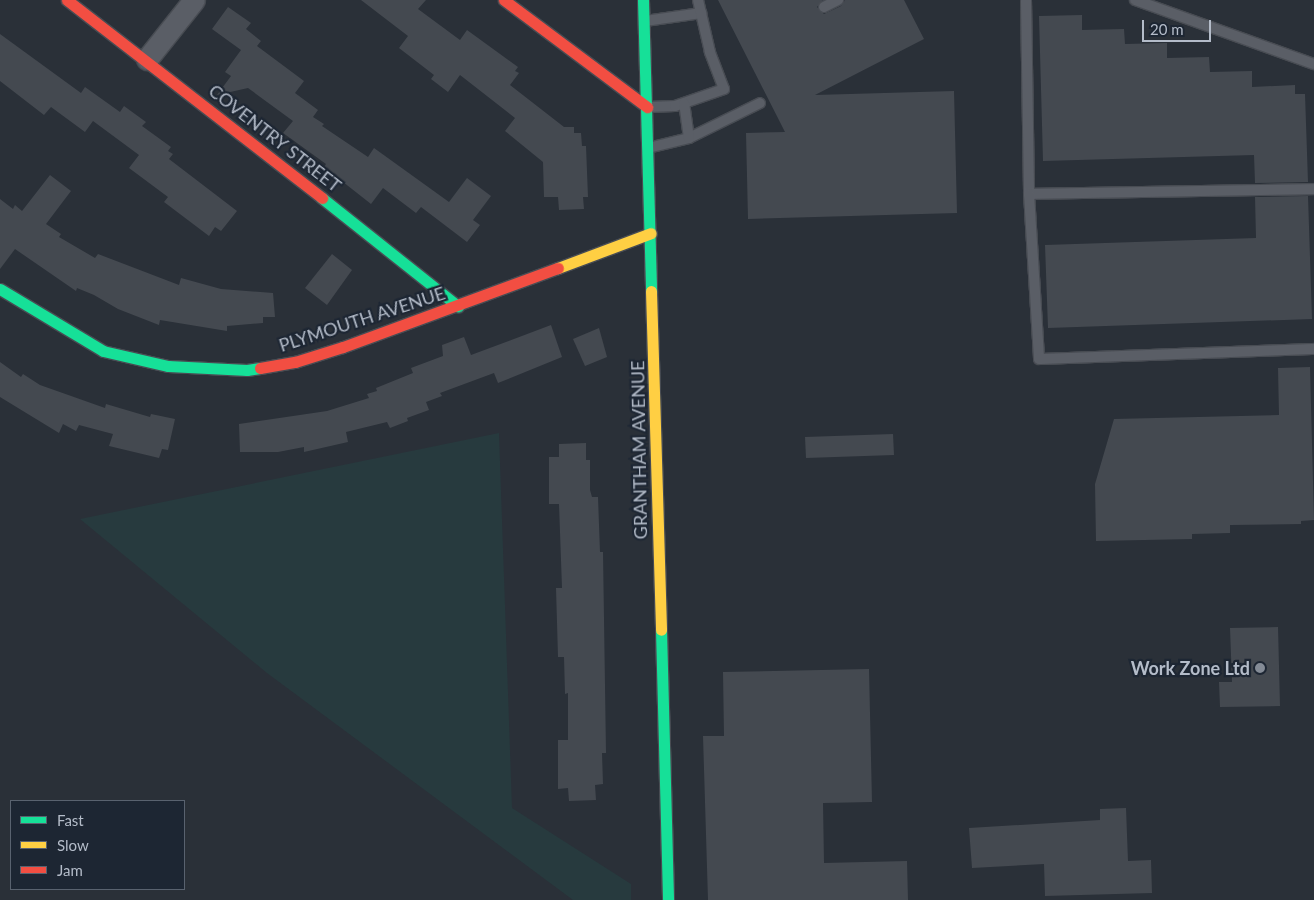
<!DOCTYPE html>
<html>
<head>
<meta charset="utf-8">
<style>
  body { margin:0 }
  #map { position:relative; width:1314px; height:900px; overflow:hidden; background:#2a3038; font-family:Lato,sans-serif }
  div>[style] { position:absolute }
  .green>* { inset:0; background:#273a3e }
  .building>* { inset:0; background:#444950 }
  .roads { filter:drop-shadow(1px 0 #484c53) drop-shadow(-1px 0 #484c53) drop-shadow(0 1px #484c53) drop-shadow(0 -1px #484c53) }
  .lane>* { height:10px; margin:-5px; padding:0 5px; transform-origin:5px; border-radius:5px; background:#5a5e66 }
  .street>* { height:21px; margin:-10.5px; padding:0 10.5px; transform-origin:10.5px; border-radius:10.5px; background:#5a5e66 }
  .fast>* { height:11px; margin:-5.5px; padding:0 5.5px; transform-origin:5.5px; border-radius:5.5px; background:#16e098 }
  .slow>* { height:11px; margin:-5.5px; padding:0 5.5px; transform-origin:5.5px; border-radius:5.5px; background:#ffcf43 }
  .jam>* { height:11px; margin:-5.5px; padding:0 5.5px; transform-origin:5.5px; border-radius:5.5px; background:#f24e42 }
  .dots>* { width:14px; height:14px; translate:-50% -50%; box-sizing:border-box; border:2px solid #1d2633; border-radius:50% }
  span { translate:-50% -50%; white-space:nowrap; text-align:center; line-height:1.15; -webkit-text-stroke:4.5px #1d2633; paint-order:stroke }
  .street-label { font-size:18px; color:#b4bcc9 }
  .poi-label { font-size:18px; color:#b4bcc9; font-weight:700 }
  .right { translate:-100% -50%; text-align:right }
  .legend { position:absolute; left:10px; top:800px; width:175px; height:90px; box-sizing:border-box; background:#1d2633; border:1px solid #59626f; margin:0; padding:6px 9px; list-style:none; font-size:15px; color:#b4bcc9 }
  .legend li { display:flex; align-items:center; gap:10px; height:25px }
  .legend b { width:25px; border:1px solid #59626f }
  .scale { position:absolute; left:1142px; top:20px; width:69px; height:22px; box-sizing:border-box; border:2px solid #b4bcc9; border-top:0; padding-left:6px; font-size:15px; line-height:18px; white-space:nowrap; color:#b4bcc9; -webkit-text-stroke:4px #1d2633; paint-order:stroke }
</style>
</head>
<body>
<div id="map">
  <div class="green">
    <i style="clip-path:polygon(499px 433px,512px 808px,631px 884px,631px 900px,573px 900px,267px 673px,80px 519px)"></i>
  </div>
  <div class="building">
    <i style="clip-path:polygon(361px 0,426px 0,418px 9px,460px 40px,467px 30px,518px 67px,515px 71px,519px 73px,510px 85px,564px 127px,574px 127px,574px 133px,581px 133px,582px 146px,586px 146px,588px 197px,583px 197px,584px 209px,559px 210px,558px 197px,544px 197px,543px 162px,505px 131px,515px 118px,460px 75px,448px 92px,431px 79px,434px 75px,399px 48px,408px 36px)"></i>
    <i style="clip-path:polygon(718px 0,823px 0,817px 7px,824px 14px,841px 6px,845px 0,904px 0,924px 39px,815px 95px,954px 91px,957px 213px,748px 219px,746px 133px,785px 132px)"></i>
    <i style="clip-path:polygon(228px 7px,251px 23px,246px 29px,261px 41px,257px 46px,304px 81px,295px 93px,318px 110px,313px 117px,324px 124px,322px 126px,368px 157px,374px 148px,449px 202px,467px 178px,491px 196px,473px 220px,480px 225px,467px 242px,421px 207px,416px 213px,383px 188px,371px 204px,324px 167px,326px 164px,283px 133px,293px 121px,248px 88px,217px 95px,231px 76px,225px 72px,241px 50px,212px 29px)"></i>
    <i style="clip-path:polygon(1082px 15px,1082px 30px,1124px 29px,1125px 44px,1167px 43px,1167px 58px,1209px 57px,1210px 72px,1252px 71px,1252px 87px,1295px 85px,1295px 94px,1305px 94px,1308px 182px,1255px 183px,1254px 155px,1043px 161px,1039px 16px)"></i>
    <i style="clip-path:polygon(0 34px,81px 93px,85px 87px,120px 112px,124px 106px,146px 122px,142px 126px,171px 147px,168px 151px,173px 154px,169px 159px,237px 211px,221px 231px,215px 227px,209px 236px,164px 202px,168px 197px,129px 168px,139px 155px,93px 121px,85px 132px,51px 107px,44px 115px,0 81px)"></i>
    <i style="clip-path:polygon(50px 175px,71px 191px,46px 224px,61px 234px,59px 237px,95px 258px,98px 254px,179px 285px,181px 278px,221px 289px,273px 293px,275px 317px,263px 317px,263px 323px,227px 326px,227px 331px,160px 320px,159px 325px,118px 309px,94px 295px,77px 288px,76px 291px,15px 249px,0 269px,0 199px,13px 209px,15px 205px,22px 211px)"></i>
    <i style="clip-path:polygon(1308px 196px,1312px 319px,1048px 328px,1045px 245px,1256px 238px,1255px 197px)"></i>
    <i style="clip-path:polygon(332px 254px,352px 270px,327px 305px,305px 288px)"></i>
    <i style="clip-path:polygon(551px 325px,562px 357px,498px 383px,494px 373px,440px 393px,442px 396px,426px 402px,429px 410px,407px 418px,408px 421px,390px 428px,387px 422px,346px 432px,348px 442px,304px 452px,304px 447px,278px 452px,240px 452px,239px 424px,327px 411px,369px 398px,367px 394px,377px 391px,376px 388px,413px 373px,411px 368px,443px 356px,442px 345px,464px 337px,471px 355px)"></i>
    <i style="clip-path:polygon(599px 328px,607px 357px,585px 366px,573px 339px)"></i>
    <i style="clip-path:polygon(0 362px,21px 377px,23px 374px,40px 385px,105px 408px,106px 404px,150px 417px,151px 414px,175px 419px,168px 450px,162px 449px,159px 458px,109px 446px,113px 434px,79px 425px,76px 431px,63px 424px,59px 433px,0 397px)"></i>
    <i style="clip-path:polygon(1310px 367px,1314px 520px,1301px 521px,1301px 524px,1230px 525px,1230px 533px,1192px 534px,1192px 539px,1096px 541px,1095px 484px,1114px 419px,1279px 415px,1278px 368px)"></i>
    <i style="clip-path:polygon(893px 434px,894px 455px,806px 458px,805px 437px)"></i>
    <i style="clip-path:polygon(586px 443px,586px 460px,590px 460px,590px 490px,592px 497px,598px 497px,600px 552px,603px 552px,606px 753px,602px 753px,603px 784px,595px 785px,596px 800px,569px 801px,568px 788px,558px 789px,558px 740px,568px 740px,568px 693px,565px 694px,564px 657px,558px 657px,556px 588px,562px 588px,559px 504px,549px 504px,549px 457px,559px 457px,559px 444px)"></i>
    <i style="clip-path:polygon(1278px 627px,1280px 706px,1220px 707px,1219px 682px,1232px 682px,1230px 628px)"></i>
    <i style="clip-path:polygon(869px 669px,872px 802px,823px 803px,824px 863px,907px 861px,908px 900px,708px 900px,703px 736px,724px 736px,723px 672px)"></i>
    <i style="clip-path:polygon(1126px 808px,1128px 861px,1151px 860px,1152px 893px,1045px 896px,1044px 864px,972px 868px,969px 828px,1100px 820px,1100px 809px)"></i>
  </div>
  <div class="roads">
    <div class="lane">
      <i style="left:1026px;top:0;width:194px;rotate:89.1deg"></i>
      <i style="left:1135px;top:0;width:190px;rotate:19.7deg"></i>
      <i style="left:824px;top:7px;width:16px;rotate:-27deg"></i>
      <i style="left:645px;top:21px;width:57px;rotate:-8.1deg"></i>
      <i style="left:648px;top:107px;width:27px;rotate:-2deg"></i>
      <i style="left:675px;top:106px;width:52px;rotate:-19.1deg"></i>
      <i style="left:724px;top:89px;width:40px;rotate:-111deg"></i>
      <i style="left:710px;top:52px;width:53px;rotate:-103deg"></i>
      <i style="left:689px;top:138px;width:79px;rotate:-26.2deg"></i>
      <i style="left:648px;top:148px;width:42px;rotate:-13.7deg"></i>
      <i style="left:689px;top:138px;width:35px;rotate:-98deg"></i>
      <i style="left:1314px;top:189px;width:285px;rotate:179deg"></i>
      <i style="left:1029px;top:194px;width:165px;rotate:86.5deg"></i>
      <i style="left:1039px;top:359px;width:275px;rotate:-2.1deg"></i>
    </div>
    <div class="street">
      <i style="left:147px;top:59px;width:75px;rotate:-51.5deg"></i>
    </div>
    <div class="fast">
      <i style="left:643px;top:0;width:291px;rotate:88.4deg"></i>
      <i style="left:322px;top:198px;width:174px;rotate:38.5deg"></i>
      <i style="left:0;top:289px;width:120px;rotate:31deg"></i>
      <i style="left:103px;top:351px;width:67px;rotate:13deg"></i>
      <i style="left:168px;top:366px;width:79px;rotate:2.9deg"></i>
      <i style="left:247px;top:370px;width:13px;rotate:-9deg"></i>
      <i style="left:661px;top:630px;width:270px;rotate:88.5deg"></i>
    </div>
    <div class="slow">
      <i style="left:558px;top:268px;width:99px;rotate:-20.6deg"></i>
      <i style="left:651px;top:291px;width:339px;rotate:88.3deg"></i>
    </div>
    <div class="jam">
      <i style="left:67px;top:0;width:323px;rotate:37.8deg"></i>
      <i style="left:504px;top:0;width:179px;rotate:36.8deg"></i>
      <i style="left:260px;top:368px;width:36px;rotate:-10deg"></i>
      <i style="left:295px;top:362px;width:50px;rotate:-17.4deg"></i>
      <i style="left:343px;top:347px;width:229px;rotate:-20.2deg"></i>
    </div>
  </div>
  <div class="dots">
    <i style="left:1260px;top:668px;background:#848b96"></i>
  </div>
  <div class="street-label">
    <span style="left:275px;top:138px;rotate:38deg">COVENTRY STREET</span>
    <span style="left:362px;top:319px;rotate:-18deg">PLYMOUTH AVENUE</span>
    <span style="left:639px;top:450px;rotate:-91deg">GRANTHAM AVENUE</span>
  </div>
  <div class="poi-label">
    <span class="right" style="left:1250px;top:668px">Work Zone Ltd</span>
  </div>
  <ul class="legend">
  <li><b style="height:6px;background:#16e098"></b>Fast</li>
  <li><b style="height:6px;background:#ffcf43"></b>Slow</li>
  <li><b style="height:6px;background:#f24e42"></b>Jam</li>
  </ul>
  <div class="scale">20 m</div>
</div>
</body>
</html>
